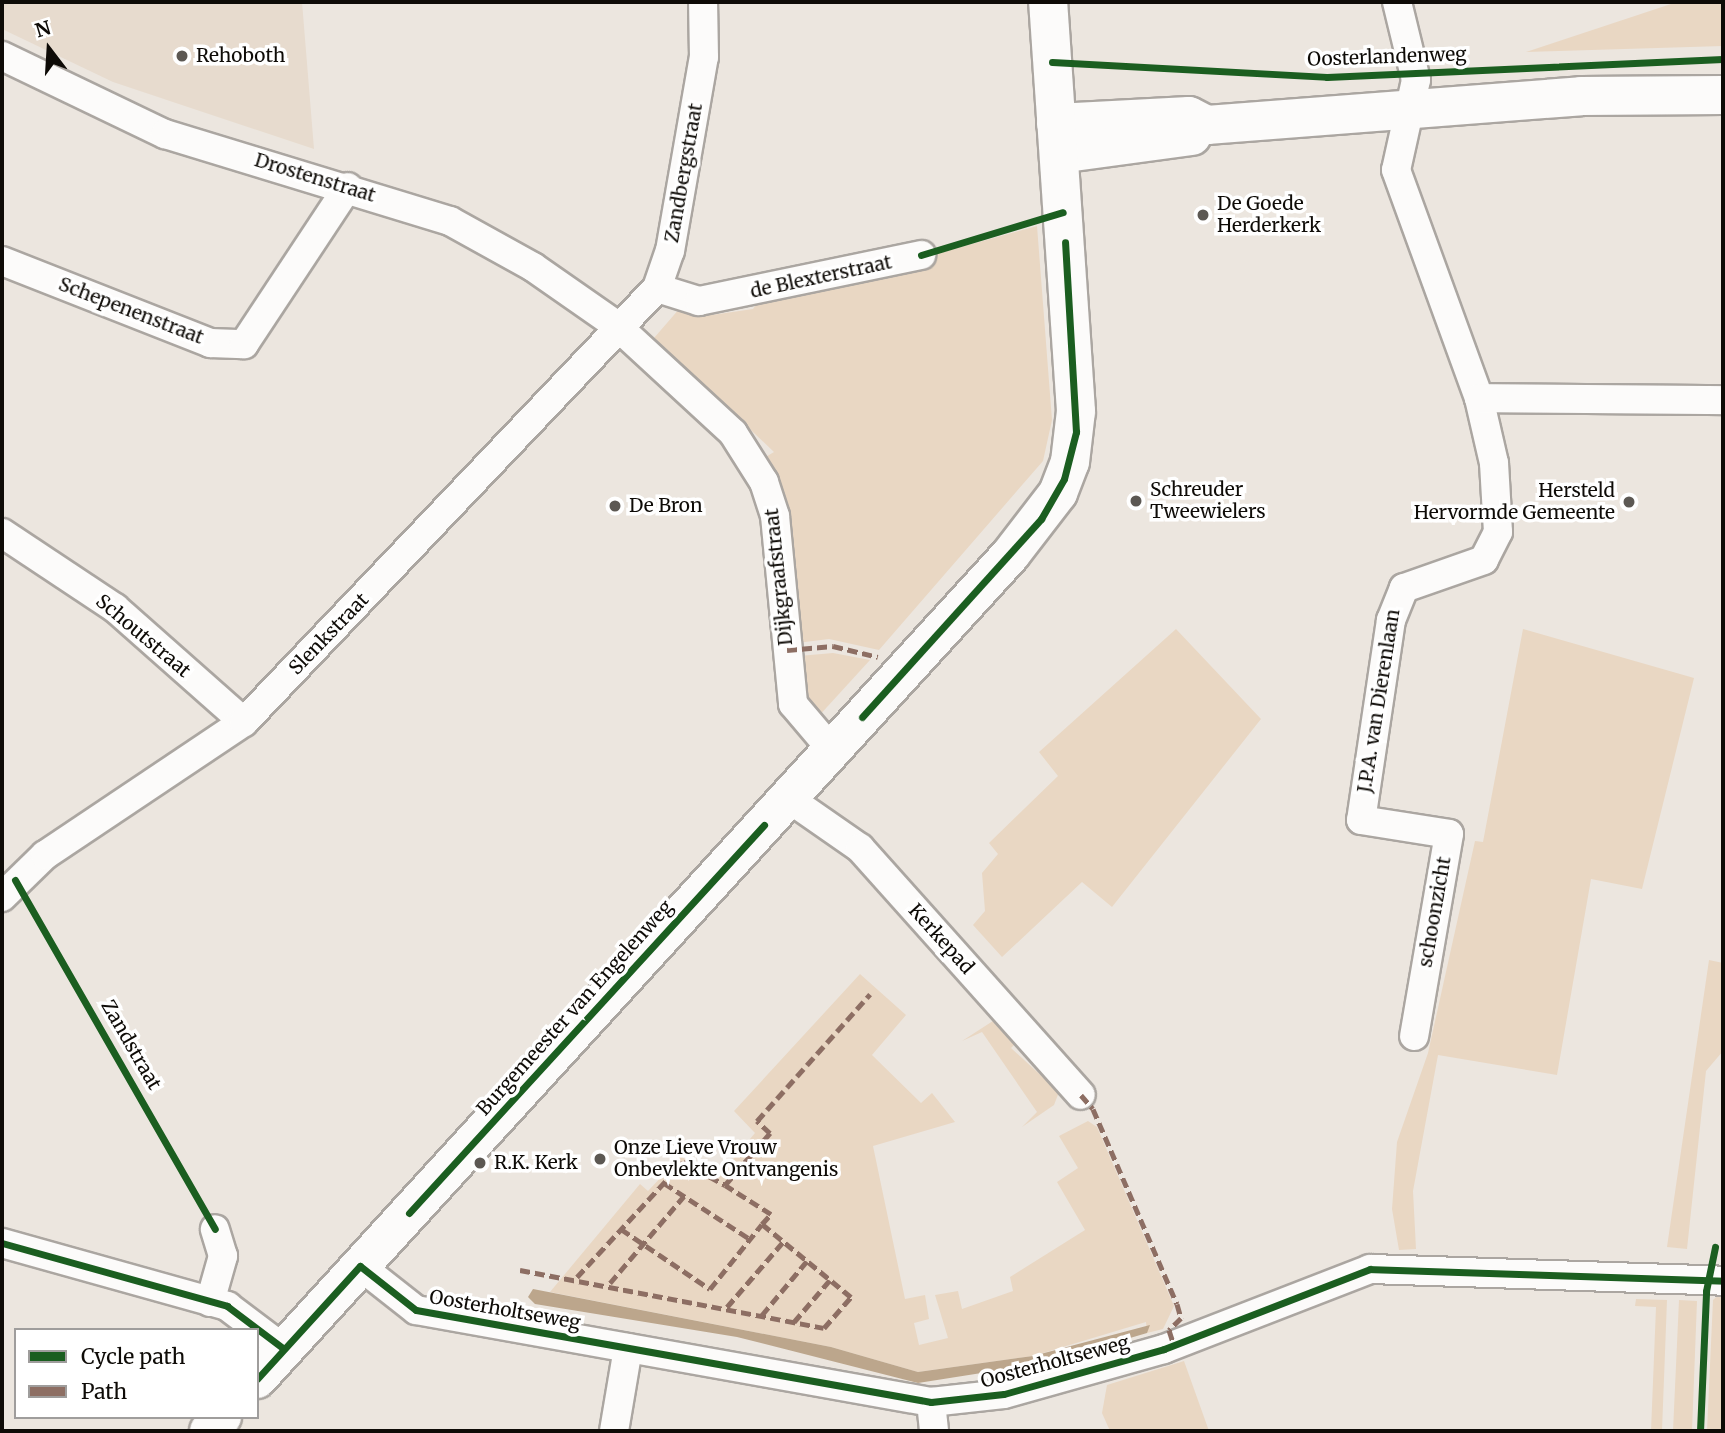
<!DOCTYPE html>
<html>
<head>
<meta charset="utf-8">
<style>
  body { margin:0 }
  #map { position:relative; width:1725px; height:1433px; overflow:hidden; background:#ece6df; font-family:Merriweather,serif }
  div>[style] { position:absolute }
  .built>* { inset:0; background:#e7dbce }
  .green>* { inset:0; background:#e9d7c3 }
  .water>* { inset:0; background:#bca68c }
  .roads { filter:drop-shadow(2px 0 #aba6a1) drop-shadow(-2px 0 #aba6a1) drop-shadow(0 2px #aba6a1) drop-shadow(0 -2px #aba6a1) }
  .street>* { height:28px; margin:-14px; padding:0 14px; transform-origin:14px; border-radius:14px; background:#fcfbfa }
  .secondary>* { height:38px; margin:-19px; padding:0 19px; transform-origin:19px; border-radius:19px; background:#fcfbfa }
  .quiet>* { height:5px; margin-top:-2.5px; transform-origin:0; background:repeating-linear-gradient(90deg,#8d6e63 0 10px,transparent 0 15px) }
  .cycleway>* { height:7px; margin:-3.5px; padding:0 3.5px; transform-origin:3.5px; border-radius:3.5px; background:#1b5e20 }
  .dots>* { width:19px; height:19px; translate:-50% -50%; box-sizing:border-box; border:4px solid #fff; border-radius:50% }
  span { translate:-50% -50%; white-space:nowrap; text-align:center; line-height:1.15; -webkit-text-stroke:7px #fff; paint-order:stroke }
  .poi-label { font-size:19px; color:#0e0b07 }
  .left { translate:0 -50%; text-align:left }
  .right { translate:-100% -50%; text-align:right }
  .street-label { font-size:19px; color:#0e0b07 }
  .frame { position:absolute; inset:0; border:4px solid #0e0b07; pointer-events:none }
  .legend { position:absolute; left:14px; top:1328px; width:245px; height:91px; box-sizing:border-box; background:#fff; border:2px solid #9f9d9c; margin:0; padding:9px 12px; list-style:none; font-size:21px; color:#0e0b07 }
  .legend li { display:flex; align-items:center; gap:14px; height:35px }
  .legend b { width:35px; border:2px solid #9f9d9c }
  .north { position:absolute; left:14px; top:14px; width:70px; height:70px; -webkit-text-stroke:5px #fff; paint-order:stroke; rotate:343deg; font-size:19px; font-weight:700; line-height:28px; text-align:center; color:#0e0b07 }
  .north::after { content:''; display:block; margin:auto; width:24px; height:32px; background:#0e0b07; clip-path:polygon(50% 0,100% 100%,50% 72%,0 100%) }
</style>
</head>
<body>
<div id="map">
  <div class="built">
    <i style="clip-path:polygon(2px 2px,302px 2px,314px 149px,113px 82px,2px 29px)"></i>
  </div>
  <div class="green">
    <i style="clip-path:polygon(1677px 2px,1723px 2px,1723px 46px,1526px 52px)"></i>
    <i style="clip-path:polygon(1037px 226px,1052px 420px,1043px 461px,879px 650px,829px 639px,797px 643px,764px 458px,774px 452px,654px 338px,680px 308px,703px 308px,712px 315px,753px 309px,760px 299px,878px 278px,927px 264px,925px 257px)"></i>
    <i style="clip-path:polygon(1176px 629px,1261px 719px,1112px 907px,1082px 882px,1002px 957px,973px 925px,985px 911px,982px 873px,998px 854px,989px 843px,1058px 776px,1039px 752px)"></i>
    <i style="clip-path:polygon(1523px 629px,1694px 678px,1642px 889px,1591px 879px,1557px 1075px,1438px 1055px,1413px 1191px,1416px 1249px,1399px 1250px,1392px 1209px,1397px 1142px,1428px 1053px,1475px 841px,1483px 842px)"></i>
    <i style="clip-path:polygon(833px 653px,870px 660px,817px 718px,807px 709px,799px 656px)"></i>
    <i style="clip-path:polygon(1709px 960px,1723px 963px,1723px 1051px,1706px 1071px,1687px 1249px,1667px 1247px)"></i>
    <i style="clip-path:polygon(860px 974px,906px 1015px,872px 1055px,921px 1103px,932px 1093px,955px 1122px,873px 1146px,905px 1299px,925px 1295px,929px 1319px,914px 1323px,919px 1345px,948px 1338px,935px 1295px,958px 1291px,962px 1309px,1013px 1291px,1010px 1277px,1085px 1230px,1057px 1182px,1078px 1168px,1059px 1136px,1088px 1121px,1097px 1127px,1174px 1306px,1163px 1329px,1147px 1333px,1146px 1322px,1033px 1356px,918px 1372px,831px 1347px,550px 1292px,640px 1184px,648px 1191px,681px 1156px,714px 1182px,755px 1133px,734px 1111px)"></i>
    <i style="clip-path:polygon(996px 1019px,1017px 1042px,1011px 1048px,1059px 1092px,1054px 1105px,1022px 1127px,1037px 1112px,982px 1032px,962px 1041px)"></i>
    <i style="clip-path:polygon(1721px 1293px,1723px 1431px,1707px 1431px,1713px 1300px)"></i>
    <i style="clip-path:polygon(1636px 1299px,1667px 1300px,1662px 1431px,1651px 1431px,1656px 1307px,1635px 1306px)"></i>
    <i style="clip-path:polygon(1679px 1300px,1697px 1301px,1692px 1431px,1673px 1431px)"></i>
    <i style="clip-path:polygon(1184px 1361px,1209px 1431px,1110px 1431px,1102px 1413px,1107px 1385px)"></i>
  </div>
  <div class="water">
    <i style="clip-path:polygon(533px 1289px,831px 1347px,918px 1372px,1033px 1356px,1150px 1325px,1147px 1333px,1045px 1363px,918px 1383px,737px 1337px,535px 1304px,528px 1297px)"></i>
  </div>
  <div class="roads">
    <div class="street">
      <i style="left:1397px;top:2px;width:80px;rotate:76.3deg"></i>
      <i style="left:1416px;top:80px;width:92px;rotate:102.5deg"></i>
      <i style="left:1396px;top:170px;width:243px;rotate:70deg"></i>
      <i style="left:1479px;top:398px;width:67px;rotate:77deg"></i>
      <i style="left:1494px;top:463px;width:69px;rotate:86.7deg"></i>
      <i style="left:1498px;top:532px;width:31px;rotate:117deg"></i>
      <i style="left:1484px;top:560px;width:85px;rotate:160.7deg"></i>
      <i style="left:1404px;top:588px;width:35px;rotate:112deg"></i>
      <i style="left:1391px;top:620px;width:202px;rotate:98.5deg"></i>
      <i style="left:1361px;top:820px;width:89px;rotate:9deg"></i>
      <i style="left:1449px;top:834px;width:205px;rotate:99.8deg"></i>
      <i style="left:2px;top:56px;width:181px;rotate:25.6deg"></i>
      <i style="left:165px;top:134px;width:298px;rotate:17deg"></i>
      <i style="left:450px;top:221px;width:95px;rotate:29deg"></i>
      <i style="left:533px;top:267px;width:101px;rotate:34.9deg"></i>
      <i style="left:616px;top:325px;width:159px;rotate:42.7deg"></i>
      <i style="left:733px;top:433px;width:58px;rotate:57.7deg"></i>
      <i style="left:764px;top:482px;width:36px;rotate:72deg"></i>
      <i style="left:775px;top:516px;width:189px;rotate:84.5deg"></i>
      <i style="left:793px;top:704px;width:60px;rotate:49.7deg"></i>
      <i style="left:2px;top:261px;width:224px;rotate:21.5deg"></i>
      <i style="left:210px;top:343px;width:34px;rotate:2deg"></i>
      <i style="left:244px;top:344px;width:188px;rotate:-56.5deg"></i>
      <i style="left:657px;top:288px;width:44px;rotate:17.2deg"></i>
      <i style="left:699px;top:301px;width:227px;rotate:-11.7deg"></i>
      <i style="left:1479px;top:398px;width:244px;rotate:0.5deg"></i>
      <i style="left:2px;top:533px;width:136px;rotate:33.6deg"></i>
      <i style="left:115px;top:608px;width:172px;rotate:41.5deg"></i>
      <i style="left:788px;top:798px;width:88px;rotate:34.8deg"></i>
      <i style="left:860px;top:848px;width:331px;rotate:48.2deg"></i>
      <i style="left:2px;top:897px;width:60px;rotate:-44.3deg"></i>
      <i style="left:45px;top:855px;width:239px;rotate:-33.8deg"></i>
      <i style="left:244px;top:722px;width:599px;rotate:-46.42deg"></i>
      <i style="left:657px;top:288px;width:39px;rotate:-71deg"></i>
      <i style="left:670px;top:251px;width:197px;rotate:-80.1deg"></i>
      <i style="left:704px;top:57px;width:55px;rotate:-91deg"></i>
      <i style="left:2px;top:1243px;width:234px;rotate:15.6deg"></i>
      <i style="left:227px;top:1306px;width:71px;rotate:37deg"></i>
      <i style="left:360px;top:1266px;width:71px;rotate:38.2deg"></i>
      <i style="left:416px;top:1310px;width:523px;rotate:10.13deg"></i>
      <i style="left:931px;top:1402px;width:73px;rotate:-6.3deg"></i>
      <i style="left:1004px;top:1394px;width:166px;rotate:-15.7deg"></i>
      <i style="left:1164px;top:1349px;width:221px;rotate:-21.2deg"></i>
      <i style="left:1370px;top:1269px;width:353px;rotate:1.9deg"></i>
      <i style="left:210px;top:1302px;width:48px;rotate:-74.2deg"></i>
      <i style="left:223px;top:1256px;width:28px;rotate:-107deg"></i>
      <i style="left:931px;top:1402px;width:29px;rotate:84deg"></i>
      <i style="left:614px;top:1431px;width:84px;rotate:-80.4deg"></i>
    </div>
    <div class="secondary">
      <i style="left:1056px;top:123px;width:133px;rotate:-3deg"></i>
      <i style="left:1189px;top:116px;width:20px;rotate:27deg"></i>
      <i style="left:1207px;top:125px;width:375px;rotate:-4.4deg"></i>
      <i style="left:1581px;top:96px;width:142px;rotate:-0.4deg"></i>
      <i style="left:1059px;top:154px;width:134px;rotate:-7.7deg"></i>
      <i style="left:257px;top:1379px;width:1118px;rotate:-47.57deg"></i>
      <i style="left:1011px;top:554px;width:77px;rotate:-52.4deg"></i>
      <i style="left:1058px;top:493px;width:33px;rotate:-69deg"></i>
      <i style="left:1070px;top:462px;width:51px;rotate:-83.3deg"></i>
      <i style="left:1076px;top:411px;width:410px;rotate:-93.9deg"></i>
      <i style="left:209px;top:1431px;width:19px;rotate:-47deg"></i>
    </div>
  </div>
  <div class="quiet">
    <i style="left:787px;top:650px;width:46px;rotate:-5deg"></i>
    <i style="left:833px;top:646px;width:46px;rotate:13.7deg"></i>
    <i style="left:1081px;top:1095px;width:18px;rotate:49deg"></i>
    <i style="left:1093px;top:1109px;width:212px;rotate:66.7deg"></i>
    <i style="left:1177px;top:1304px;width:15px;rotate:74deg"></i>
    <i style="left:1181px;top:1318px;width:17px;rotate:135deg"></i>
    <i style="left:1169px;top:1330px;width:16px;rotate:72deg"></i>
    <i style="left:664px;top:1183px;width:103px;rotate:33.1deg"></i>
    <i style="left:621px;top:1229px;width:107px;rotate:34deg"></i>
    <i style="left:710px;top:1289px;width:83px;rotate:-51.3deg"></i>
    <i style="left:520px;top:1270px;width:309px;rotate:10.8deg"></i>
    <i style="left:824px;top:1328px;width:41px;rotate:-48.9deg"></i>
    <i style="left:851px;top:1297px;width:115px;rotate:-140.6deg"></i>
    <i style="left:762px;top:1224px;width:13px;rotate:-48deg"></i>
    <i style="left:771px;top:1214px;width:54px;rotate:-147.8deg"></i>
    <i style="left:725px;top:1185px;width:69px;rotate:-49.1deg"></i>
    <i style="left:770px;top:1133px;width:18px;rotate:-137deg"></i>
    <i style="left:757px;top:1121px;width:170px;rotate:-48.3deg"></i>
    <i style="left:577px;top:1277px;width:156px;rotate:-47.3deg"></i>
    <i style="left:683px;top:1162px;width:48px;rotate:28.7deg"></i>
    <i style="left:610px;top:1283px;width:114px;rotate:-49.6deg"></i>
    <i style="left:727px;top:1307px;width:86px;rotate:-49.3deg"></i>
    <i style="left:762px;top:1315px;width:70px;rotate:-50.2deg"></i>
    <i style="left:794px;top:1322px;width:55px;rotate:-49.4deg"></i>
  </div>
  <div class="cycleway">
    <i style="left:1052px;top:62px;width:275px;rotate:3.1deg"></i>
    <i style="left:1327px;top:77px;width:396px;rotate:-2.6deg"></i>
    <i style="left:921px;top:255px;width:148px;rotate:-16.8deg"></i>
    <i style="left:862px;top:717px;width:267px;rotate:-47.9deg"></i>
    <i style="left:1041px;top:519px;width:46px;rotate:-60.1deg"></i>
    <i style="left:1064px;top:479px;width:49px;rotate:-75.7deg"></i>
    <i style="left:1076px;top:432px;width:190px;rotate:-93.3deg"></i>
    <i style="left:15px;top:880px;width:402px;rotate:60.2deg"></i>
    <i style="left:409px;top:1213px;width:526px;rotate:-47.54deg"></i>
    <i style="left:2px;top:1243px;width:234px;rotate:15.6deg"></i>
    <i style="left:227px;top:1306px;width:71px;rotate:37deg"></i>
    <i style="left:257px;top:1379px;width:153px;rotate:-47.7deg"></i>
    <i style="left:360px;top:1266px;width:71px;rotate:38.2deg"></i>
    <i style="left:416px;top:1310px;width:523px;rotate:10.13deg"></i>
    <i style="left:931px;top:1402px;width:73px;rotate:-6.3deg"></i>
    <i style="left:1004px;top:1394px;width:166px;rotate:-15.7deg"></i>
    <i style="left:1164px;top:1349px;width:221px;rotate:-21.2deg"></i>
    <i style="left:1370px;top:1269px;width:353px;rotate:1.9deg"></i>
    <i style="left:1700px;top:1431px;width:140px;rotate:-87.5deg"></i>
    <i style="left:1706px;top:1291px;width:45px;rotate:-78.4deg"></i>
  </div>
  <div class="dots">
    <i style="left:182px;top:56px;background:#5c5853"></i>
    <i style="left:1203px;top:215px;background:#5c5853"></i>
    <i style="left:1136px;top:501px;background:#5c5853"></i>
    <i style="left:1629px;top:502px;background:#5c5853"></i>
    <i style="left:615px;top:506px;background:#5c5853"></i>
    <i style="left:600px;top:1159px;background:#5c5853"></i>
    <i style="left:480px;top:1163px;background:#5c5853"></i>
  </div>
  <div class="poi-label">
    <span class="left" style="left:196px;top:56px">Rehoboth</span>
    <span class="left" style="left:1217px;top:215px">De Goede<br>Herderkerk</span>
    <span class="left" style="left:1150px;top:501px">Schreuder<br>Tweewielers</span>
    <span class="right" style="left:1615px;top:502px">Hersteld<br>Hervormde Gemeente</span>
    <span class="left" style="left:629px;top:506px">De Bron</span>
    <span class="left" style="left:614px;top:1159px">Onze Lieve Vrouw<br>Onbevlekte Ontvangenis</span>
    <span class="left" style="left:494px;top:1163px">R.K. Kerk</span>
  </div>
  <div class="street-label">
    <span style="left:1387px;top:57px;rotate:-2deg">Oosterlandenweg</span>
    <span style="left:684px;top:173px;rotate:-80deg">Zandbergstraat</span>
    <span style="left:315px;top:178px;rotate:17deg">Drostenstraat</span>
    <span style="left:821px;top:277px;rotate:-12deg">de Blexterstraat</span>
    <span style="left:131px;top:311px;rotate:21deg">Schepenenstraat</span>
    <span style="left:779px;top:577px;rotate:-96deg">Dijkgraafstraat</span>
    <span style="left:329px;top:634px;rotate:-46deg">Slenkstraat</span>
    <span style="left:143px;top:636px;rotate:40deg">Schoutstraat</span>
    <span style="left:1379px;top:701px;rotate:-81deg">J.P.A. van Dierenlaan</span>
    <span style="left:1435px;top:912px;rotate:-80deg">schoonzicht</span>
    <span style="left:941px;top:939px;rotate:48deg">Kerkepad</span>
    <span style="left:575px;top:1008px;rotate:-48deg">Burgemeester van Engelenweg</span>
    <span style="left:131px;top:1045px;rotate:60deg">Zandstraat</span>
    <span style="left:505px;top:1310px;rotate:10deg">Oosterholtseweg</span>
    <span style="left:1055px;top:1362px;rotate:-15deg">Oosterholtseweg</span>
  </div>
  <div class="frame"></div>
  <ul class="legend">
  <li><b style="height:9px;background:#1b5e20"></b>Cycle path</li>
  <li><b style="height:9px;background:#8d6e63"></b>Path</li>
  </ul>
  <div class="north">N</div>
</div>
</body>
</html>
